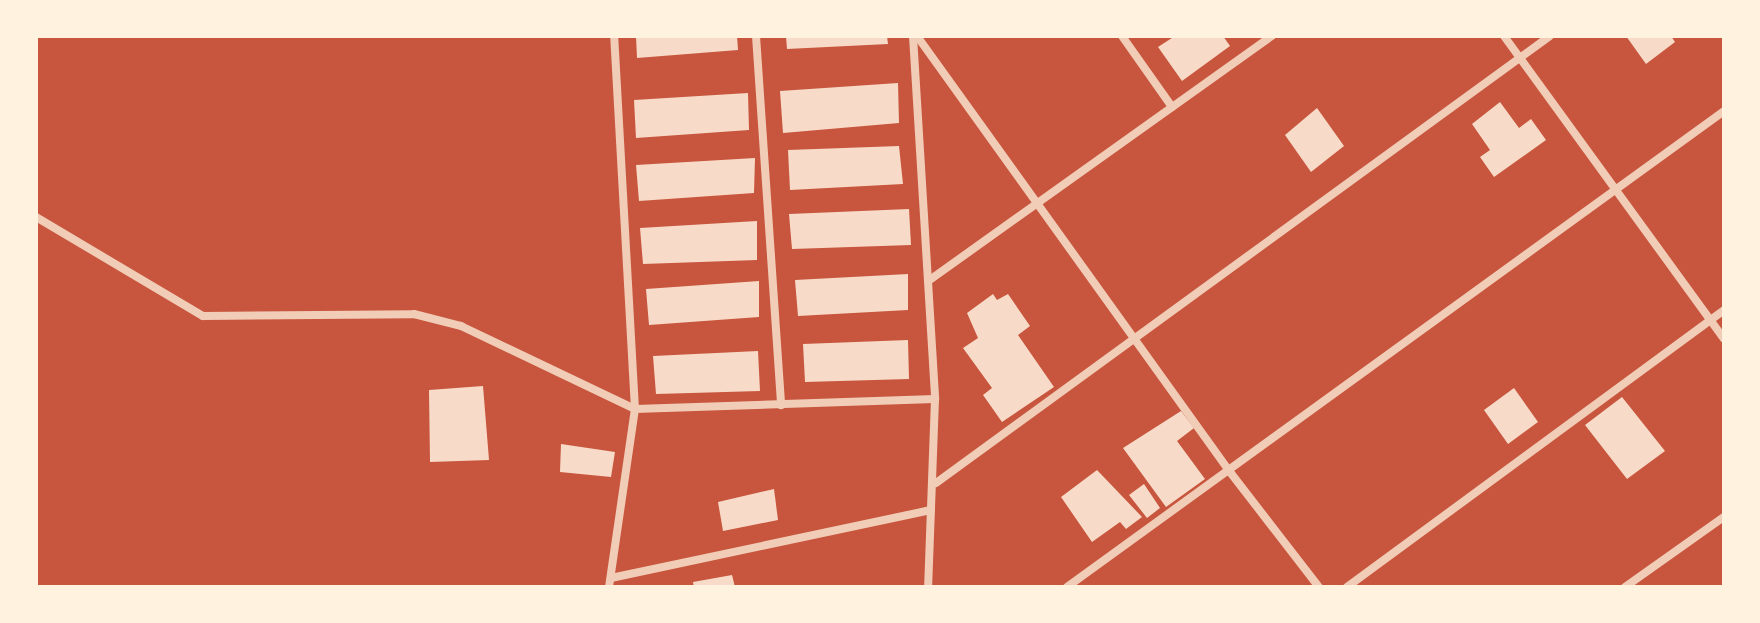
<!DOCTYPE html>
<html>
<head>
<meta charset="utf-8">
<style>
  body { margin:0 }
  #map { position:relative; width:1760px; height:623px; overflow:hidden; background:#c8553d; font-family:Montserrat,sans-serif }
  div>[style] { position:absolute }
  .building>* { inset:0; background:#f7dbc8 }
  .minor>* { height:8px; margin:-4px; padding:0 4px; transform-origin:4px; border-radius:4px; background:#f1ccb7 }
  span { translate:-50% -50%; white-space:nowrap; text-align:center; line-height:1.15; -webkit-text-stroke:7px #fff3e0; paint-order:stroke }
  .frame { position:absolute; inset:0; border:38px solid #fff3e0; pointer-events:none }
</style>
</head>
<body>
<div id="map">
  <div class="building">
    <i style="clip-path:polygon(636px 36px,737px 36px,738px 50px,637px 58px)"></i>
    <i style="clip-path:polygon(786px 36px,887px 36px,888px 44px,787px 49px)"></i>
    <i style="clip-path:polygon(1175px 36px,1223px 36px,1230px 46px,1182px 81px,1158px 47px)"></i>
    <i style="clip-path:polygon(1626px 36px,1671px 36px,1675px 42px,1646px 64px)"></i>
    <i style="clip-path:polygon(898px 83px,899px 123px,783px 133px,780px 91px)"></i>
    <i style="clip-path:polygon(748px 93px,749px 130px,636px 138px,634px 100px)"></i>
    <i style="clip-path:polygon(1500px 102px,1519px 128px,1531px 119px,1546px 140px,1494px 177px,1480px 157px,1490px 150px,1472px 124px)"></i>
    <i style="clip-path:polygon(1317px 108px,1344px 146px,1311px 172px,1285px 135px)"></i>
    <i style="clip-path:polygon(899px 146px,903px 184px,790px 190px,788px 150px)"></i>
    <i style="clip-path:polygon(755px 158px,754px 193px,639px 201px,636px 165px)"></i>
    <i style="clip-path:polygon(909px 209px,911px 245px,792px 249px,789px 214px)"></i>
    <i style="clip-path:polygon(757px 221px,757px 260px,643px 264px,640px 228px)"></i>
    <i style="clip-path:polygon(908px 274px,908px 310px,798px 316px,795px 280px)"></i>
    <i style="clip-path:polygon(759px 281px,759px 317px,649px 325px,646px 289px)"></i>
    <i style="clip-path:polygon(993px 294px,997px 300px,1008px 294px,1030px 326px,1018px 335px,1054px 387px,1002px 422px,983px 395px,992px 388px,963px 348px,978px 338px,967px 313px)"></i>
    <i style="clip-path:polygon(908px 340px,909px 379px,805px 382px,803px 344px)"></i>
    <i style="clip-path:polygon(758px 351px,760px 391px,656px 394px,653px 356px)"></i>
    <i style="clip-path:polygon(483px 386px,489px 460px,430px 462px,429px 390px)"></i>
    <i style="clip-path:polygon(1514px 388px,1538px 422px,1508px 444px,1484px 410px)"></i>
    <i style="clip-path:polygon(1622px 397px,1665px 451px,1627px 479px,1585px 425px)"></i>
    <i style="clip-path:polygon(1181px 411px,1194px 428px,1177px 441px,1205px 479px,1166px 507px,1123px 448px)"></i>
    <i style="clip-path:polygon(561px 444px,615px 452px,611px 477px,560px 472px)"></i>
    <i style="clip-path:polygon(1097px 470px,1142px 517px,1126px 529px,1120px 522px,1092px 542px,1061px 497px)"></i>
    <i style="clip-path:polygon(1144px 484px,1160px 508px,1147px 518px,1129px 495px)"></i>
    <i style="clip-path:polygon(774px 489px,778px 520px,723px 531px,718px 502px)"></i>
    <i style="clip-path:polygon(732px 575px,735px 587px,694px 587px,693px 582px)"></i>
  </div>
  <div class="minor">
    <i style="left:756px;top:36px;width:370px;rotate:86.1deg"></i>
    <i style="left:913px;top:36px;width:364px;rotate:86.5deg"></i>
    <i style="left:935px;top:399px;width:188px;rotate:92.1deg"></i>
    <i style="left:917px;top:36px;width:537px;rotate:54.33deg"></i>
    <i style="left:1230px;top:472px;width:145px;rotate:52.3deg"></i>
    <i style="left:1122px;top:36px;width:87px;rotate:54.8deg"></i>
    <i style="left:1504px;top:36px;width:374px;rotate:54deg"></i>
    <i style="left:36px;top:217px;width:194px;rotate:30.7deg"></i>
    <i style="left:203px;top:316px;width:211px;rotate:-0.5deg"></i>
    <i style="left:414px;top:314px;width:49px;rotate:14.3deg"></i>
    <i style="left:461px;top:326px;width:193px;rotate:25.5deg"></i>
    <i style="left:635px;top:409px;width:300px;rotate:-1.9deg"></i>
    <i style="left:931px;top:279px;width:419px;rotate:-35.5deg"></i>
    <i style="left:936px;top:483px;width:759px;rotate:-36.06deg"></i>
    <i style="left:611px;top:578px;width:327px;rotate:-12deg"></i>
    <i style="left:609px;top:587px;width:180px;rotate:-81.7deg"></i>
    <i style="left:635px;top:409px;width:374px;rotate:-93.2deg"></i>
    <i style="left:1067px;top:587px;width:811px;rotate:-35.92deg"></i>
    <i style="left:1347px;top:587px;width:468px;rotate:-36.3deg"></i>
    <i style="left:1625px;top:587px;width:121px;rotate:-35.3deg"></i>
  </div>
  <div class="frame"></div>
</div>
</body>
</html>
